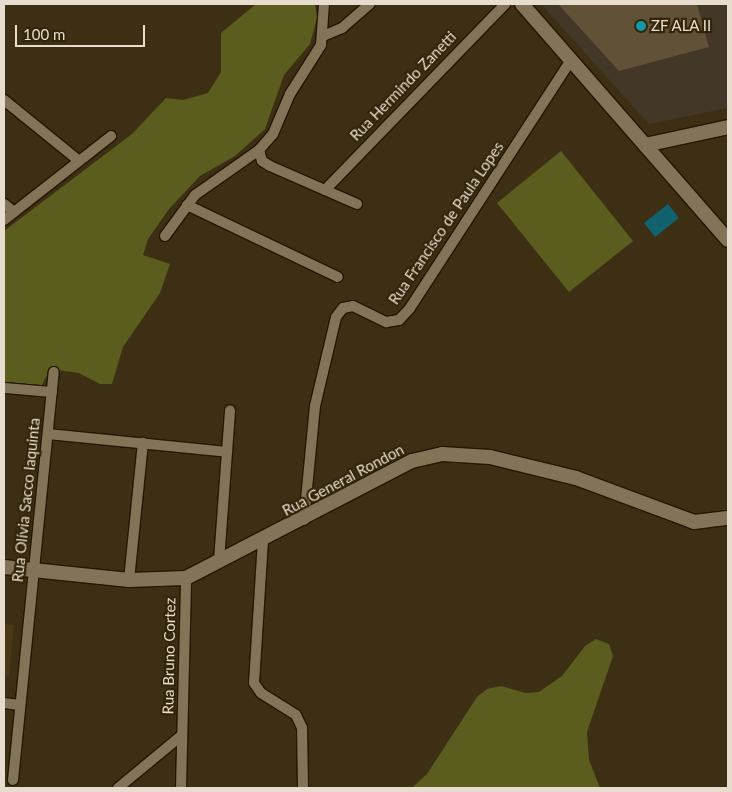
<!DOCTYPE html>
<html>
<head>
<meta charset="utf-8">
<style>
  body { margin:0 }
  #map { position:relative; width:732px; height:792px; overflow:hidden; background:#3d2f14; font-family:Lato,sans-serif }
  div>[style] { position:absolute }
  .built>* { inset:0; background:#4a3815 }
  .industrial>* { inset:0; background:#433728 }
  .green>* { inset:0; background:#5a5d1d }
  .water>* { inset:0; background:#12616f }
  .building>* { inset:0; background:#615136 }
  .roads { filter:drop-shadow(1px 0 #241600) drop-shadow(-1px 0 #241600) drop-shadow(0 1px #241600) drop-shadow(0 -1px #241600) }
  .street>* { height:10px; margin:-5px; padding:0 5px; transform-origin:5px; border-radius:5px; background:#847457 }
  .secondary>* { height:14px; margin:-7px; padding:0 7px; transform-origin:7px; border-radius:7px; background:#847457 }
  .dots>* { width:14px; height:14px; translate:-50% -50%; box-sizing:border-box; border:2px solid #332509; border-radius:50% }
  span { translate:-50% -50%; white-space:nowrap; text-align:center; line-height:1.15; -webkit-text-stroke:4.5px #332509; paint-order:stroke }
  .poi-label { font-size:15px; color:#e6ddce }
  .left { translate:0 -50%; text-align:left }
  .street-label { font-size:15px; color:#e6ddce }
  .frame { position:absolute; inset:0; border:5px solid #e6ddce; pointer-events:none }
  .scale { position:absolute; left:15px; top:25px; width:130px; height:22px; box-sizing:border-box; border:2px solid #e6ddce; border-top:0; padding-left:6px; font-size:15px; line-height:18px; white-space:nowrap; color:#e6ddce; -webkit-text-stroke:4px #332509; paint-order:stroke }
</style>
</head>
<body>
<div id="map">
  <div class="built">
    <i style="clip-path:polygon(4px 624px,14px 625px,9px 676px,4px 675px)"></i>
  </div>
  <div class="industrial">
    <i style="clip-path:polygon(541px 4px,728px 4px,728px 108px,649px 124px)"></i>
  </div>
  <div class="green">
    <i style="clip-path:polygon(256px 4px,315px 4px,317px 18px,310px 44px,284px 75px,265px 129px,235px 156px,200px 176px,169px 209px,148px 239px,143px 255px,170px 264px,160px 293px,123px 347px,112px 384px,100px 384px,79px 373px,50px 369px,42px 385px,4px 384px,4px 231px,132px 134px,166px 98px,183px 100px,208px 93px,221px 72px,221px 33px)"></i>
    <i style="clip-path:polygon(561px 151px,633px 241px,569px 292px,497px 203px)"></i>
    <i style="clip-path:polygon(596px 639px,609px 644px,613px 656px,587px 732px,589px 760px,600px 788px,412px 788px,427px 774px,477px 697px,487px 689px,501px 686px,526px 693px,539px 692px,562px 676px,585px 646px)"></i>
  </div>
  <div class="water">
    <i style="clip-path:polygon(668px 204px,679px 218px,655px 237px,644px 223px)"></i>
  </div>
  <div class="building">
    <i style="clip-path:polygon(558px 4px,697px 4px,709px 47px,619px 71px)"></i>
  </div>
  <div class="roads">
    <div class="street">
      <i style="left:323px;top:36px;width:21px;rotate:-23deg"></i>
      <i style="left:342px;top:28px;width:37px;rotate:-41deg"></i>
      <i style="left:4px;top:100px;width:95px;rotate:39deg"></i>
      <i style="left:259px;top:150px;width:11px;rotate:75deg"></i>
      <i style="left:262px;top:161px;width:9px;rotate:32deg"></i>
      <i style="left:270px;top:166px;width:95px;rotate:23.6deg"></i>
      <i style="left:325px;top:190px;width:259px;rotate:-45.9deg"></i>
      <i style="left:4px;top:204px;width:13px;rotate:39deg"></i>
      <i style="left:187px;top:205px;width:167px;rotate:25.5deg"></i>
      <i style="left:4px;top:220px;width:136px;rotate:-38.1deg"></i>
      <i style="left:165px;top:236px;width:51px;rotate:-53.8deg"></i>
      <i style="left:195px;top:195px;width:78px;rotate:-35.1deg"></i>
      <i style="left:259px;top:150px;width:21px;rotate:-49deg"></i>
      <i style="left:273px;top:134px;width:43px;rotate:-67deg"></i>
      <i style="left:290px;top:94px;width:58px;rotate:-57.7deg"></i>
      <i style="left:321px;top:45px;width:41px;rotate:-85.8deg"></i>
      <i style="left:4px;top:388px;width:48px;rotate:4.8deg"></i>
      <i style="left:48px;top:434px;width:180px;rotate:5.7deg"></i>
      <i style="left:304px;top:520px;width:115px;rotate:-84.5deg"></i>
      <i style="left:315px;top:406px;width:91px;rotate:-76.7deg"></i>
      <i style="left:336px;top:317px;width:11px;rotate:-52deg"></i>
      <i style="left:343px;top:308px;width:10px;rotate:-11deg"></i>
      <i style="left:353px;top:306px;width:37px;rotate:26deg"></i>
      <i style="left:386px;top:322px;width:13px;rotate:-9deg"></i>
      <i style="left:399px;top:320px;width:16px;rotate:-47deg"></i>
      <i style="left:410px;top:308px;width:296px;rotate:-57deg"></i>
      <i style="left:263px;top:540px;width:143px;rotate:93.6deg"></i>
      <i style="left:254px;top:683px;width:12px;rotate:55deg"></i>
      <i style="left:261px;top:693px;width:41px;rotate:32.2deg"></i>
      <i style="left:296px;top:715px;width:14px;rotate:65deg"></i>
      <i style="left:302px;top:728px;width:60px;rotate:89deg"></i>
      <i style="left:219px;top:561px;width:151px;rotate:-85.8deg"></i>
      <i style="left:129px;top:580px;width:138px;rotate:-84.2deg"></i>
      <i style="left:4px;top:703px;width:16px;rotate:7deg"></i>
      <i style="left:13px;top:780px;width:410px;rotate:-84.3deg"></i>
      <i style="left:118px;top:788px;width:83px;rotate:-39.6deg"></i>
      <i style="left:181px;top:788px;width:210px;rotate:-88.6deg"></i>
    </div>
    <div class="secondary">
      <i style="left:522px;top:4px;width:313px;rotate:48.9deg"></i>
      <i style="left:645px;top:145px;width:85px;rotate:-12.2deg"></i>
      <i style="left:4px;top:567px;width:126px;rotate:5.9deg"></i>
      <i style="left:129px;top:580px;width:57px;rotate:-2deg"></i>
      <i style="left:186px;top:578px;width:254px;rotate:-27.4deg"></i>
      <i style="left:412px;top:461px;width:31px;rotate:-13deg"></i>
      <i style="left:442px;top:454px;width:48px;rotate:3.6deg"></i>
      <i style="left:490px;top:457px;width:89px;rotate:13.7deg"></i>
      <i style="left:576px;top:478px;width:126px;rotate:20.4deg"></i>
      <i style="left:694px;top:522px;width:34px;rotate:-7deg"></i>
    </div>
  </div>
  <div class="dots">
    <i style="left:641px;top:26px;background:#0f9aa8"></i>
  </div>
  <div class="poi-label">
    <span class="left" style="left:651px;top:26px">ZF ALA II</span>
  </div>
  <div class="street-label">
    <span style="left:403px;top:86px;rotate:-46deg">Rua Hermindo Zanetti</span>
    <span style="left:446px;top:223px;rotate:-56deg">Rua Francisco de Paula Lopes</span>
    <span style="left:343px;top:480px;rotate:-28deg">Rua General Rondon</span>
    <span style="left:26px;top:500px;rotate:-84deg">Rua Olívia Sacco Iaquinta</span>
    <span style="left:169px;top:656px;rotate:-89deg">Rua Bruno Cortez</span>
  </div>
  <div class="frame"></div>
  <div class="scale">100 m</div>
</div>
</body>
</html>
